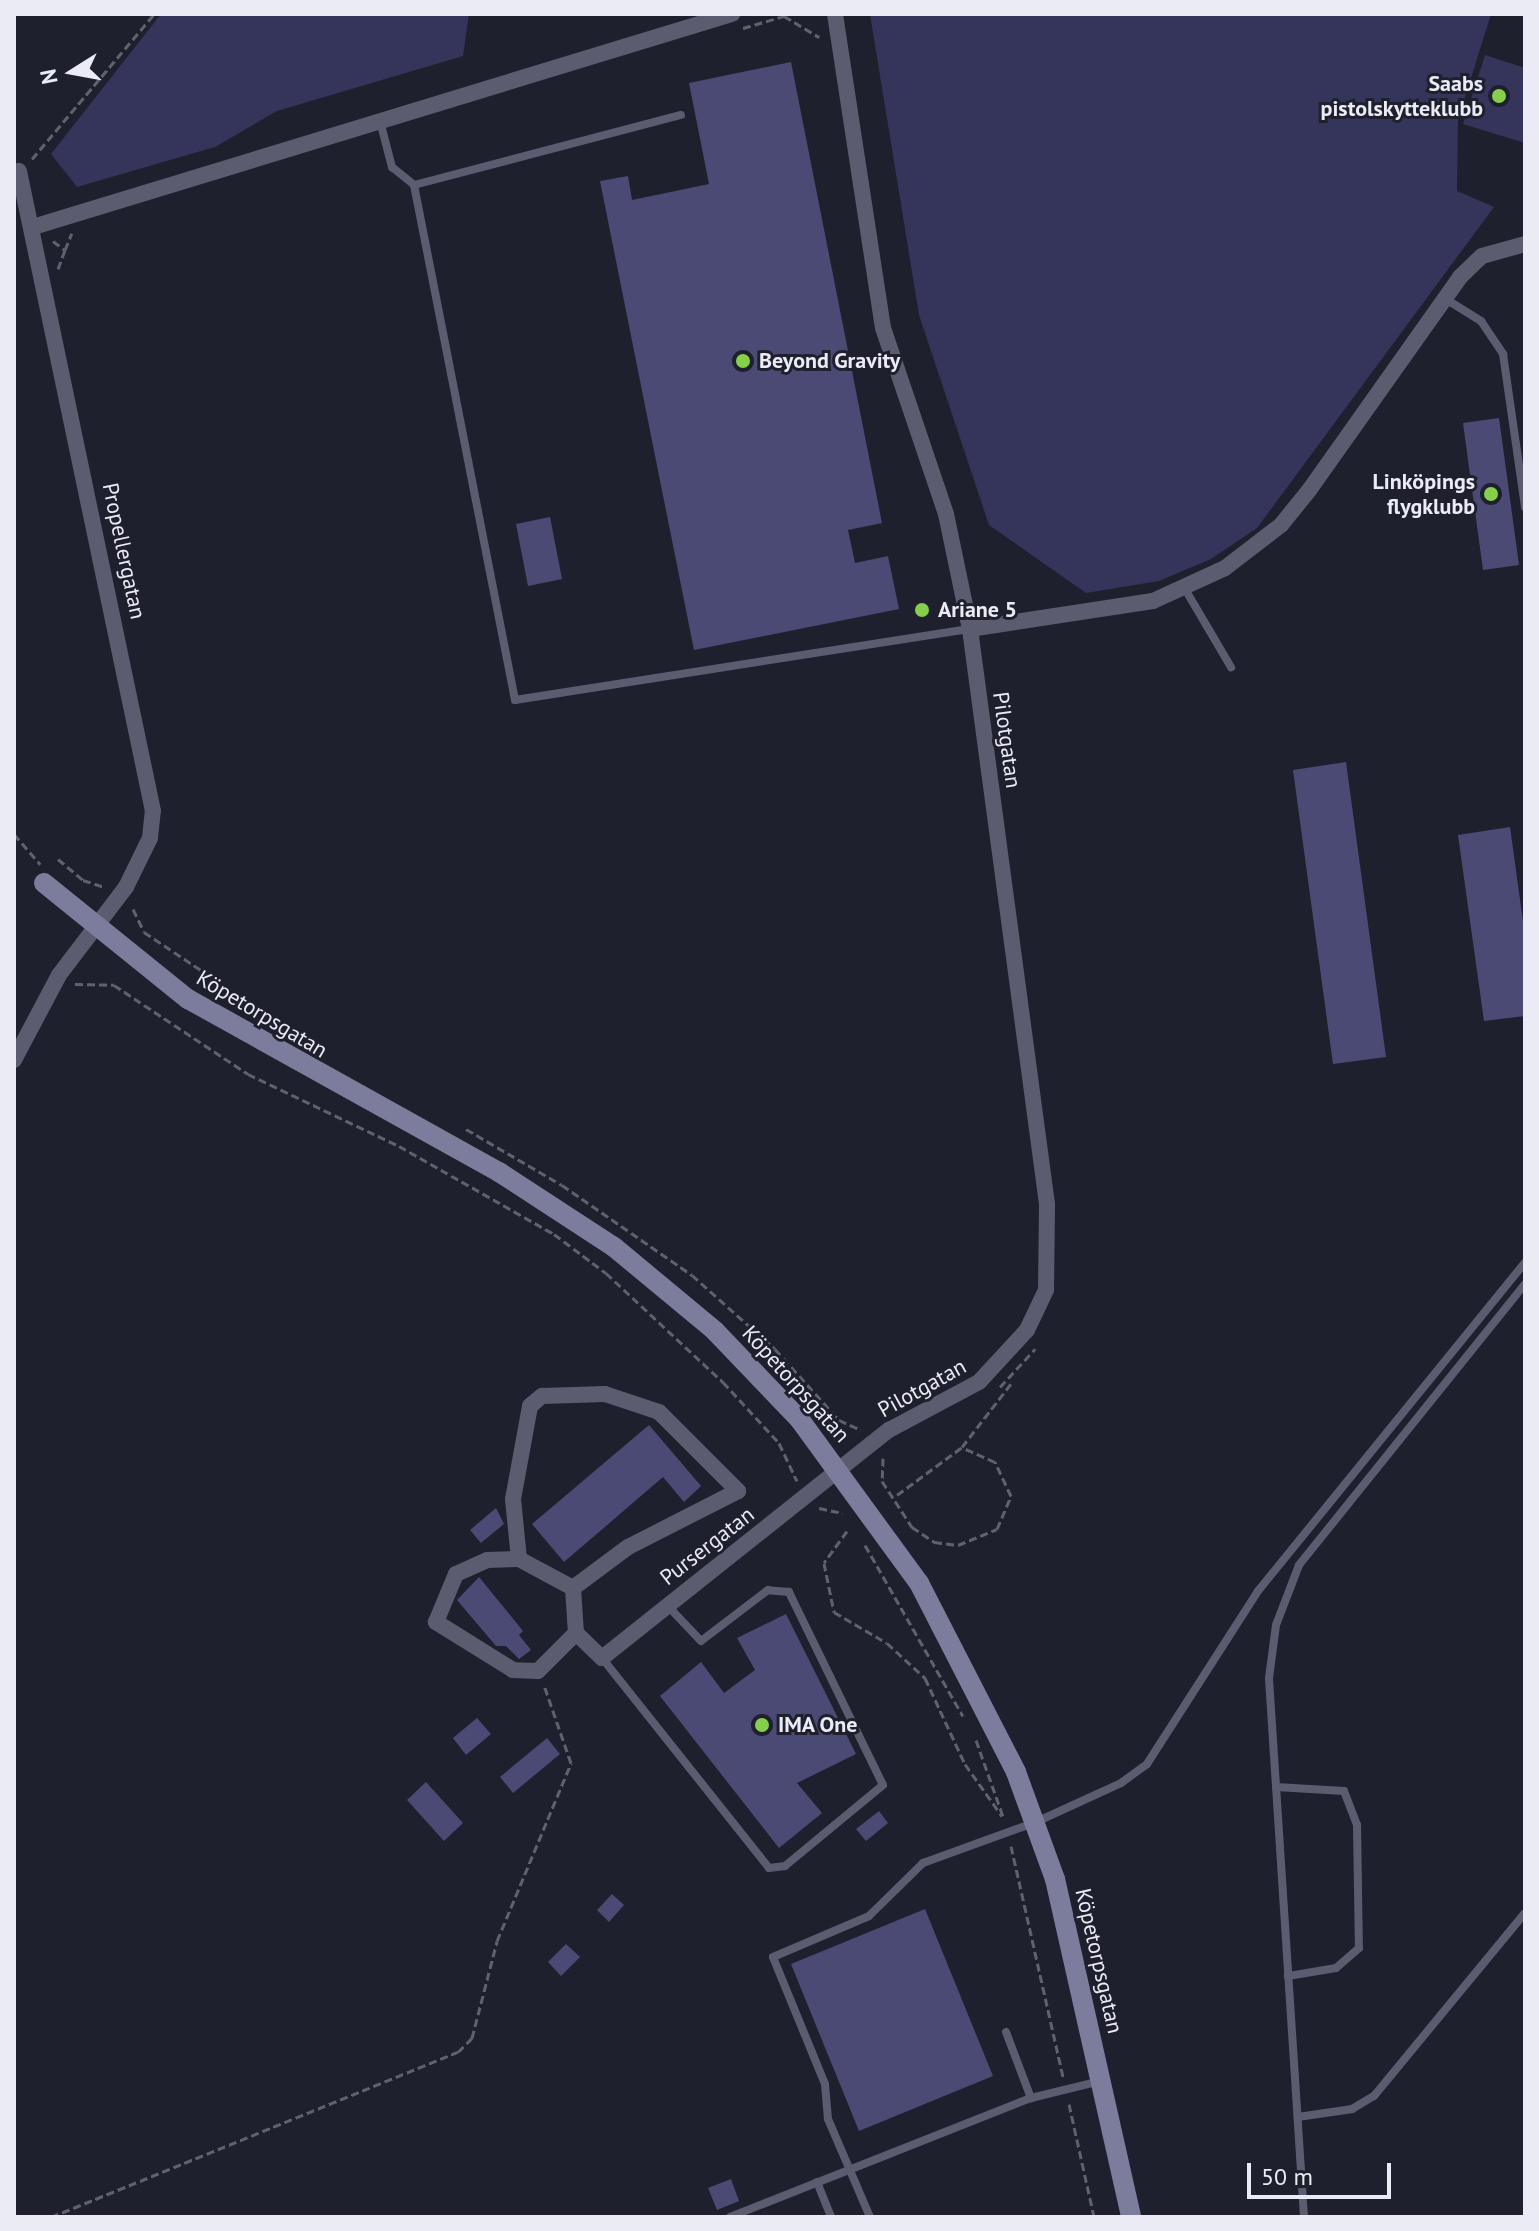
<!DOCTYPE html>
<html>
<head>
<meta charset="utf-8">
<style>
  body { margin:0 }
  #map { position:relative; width:1539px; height:2231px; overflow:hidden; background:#1f202e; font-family:"PT Sans",sans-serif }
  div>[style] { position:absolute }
  .green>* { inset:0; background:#35345b }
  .building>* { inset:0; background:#4a4a74 }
  .path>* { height:3px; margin-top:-1.5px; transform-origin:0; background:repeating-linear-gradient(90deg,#60616e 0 8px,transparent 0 12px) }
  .lane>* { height:8px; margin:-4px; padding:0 4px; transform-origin:4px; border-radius:4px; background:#5b5c6f }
  .street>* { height:16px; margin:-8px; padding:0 8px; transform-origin:8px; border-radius:8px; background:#5b5c6f }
  .secondary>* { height:20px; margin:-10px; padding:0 10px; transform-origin:10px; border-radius:10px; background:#7c7c9c }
  .dots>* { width:22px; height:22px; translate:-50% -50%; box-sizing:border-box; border:4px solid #1f202e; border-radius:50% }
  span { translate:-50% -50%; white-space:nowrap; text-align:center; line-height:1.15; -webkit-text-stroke:6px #1f202e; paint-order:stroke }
  .poi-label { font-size:22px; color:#ebebf6; font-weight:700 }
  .right { translate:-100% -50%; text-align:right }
  .left { translate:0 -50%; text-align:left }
  .street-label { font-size:22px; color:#ebebf6 }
  .frame { position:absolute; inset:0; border:16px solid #ebebf6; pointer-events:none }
  .north { position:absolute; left:32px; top:32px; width:80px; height:80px; -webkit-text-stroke:6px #1f202e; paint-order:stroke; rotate:259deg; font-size:22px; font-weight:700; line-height:32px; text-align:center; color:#ebebf6 }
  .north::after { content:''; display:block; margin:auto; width:28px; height:36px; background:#ebebf6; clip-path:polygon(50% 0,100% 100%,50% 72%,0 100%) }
  .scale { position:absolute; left:1247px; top:2163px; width:144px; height:36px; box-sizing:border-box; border:4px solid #ebebf6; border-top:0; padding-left:10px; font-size:24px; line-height:28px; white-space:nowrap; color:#ebebf6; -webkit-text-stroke:6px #1f202e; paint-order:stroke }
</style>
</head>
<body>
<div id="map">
  <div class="green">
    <i style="clip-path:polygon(161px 14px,469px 14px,463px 56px,277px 111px,215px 147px,77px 187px,51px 154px)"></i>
    <i style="clip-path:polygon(870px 14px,1491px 14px,1458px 120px,1457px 191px,1494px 207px,1257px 528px,1211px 559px,1159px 581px,1086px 593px,989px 525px,919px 315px)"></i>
    <i style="clip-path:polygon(1485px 55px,1525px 68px,1525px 143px,1463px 124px)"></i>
  </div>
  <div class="building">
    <i style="clip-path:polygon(791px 62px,882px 523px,848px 530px,855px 563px,888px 556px,899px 609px,694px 650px,600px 181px,628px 176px,632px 200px,709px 184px,689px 83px)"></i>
    <i style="clip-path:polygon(1499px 418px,1519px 565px,1483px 570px,1463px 423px)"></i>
    <i style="clip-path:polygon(550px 517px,562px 579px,528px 586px,516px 524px)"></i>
    <i style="clip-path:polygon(1346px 762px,1386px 1057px,1333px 1064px,1293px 770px)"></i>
    <i style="clip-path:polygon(1510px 827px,1525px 936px,1525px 1016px,1484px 1021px,1458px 835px)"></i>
    <i style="clip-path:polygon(649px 1425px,701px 1486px,684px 1502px,663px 1477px,564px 1562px,532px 1524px)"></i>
    <i style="clip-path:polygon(496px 1508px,504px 1524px,481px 1543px,470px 1530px)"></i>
    <i style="clip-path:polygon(479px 1577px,523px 1631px,519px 1635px,531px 1650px,519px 1659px,506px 1646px,496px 1646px,457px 1600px)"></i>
    <i style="clip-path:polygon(786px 1614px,856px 1754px,797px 1783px,822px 1813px,779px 1848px,660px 1696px,701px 1662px,724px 1693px,755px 1670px,737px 1638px)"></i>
    <i style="clip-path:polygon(477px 1718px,491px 1734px,466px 1755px,453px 1738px)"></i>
    <i style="clip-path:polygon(547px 1738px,560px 1754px,513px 1793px,500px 1777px)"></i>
    <i style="clip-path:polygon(426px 1782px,463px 1823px,444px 1841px,407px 1800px)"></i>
    <i style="clip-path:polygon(879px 1811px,888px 1823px,866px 1841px,856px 1829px)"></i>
    <i style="clip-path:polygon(612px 1894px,624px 1905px,609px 1922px,597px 1910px)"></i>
    <i style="clip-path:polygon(925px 1909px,993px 2076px,859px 2131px,791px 1964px)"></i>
    <i style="clip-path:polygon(566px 1944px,580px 1957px,561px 1976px,548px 1962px)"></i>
    <i style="clip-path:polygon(731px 2179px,739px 2201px,717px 2210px,708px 2188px)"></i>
  </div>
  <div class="path">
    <i style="left:743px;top:28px;width:43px;rotate:-16.3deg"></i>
    <i style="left:784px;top:16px;width:41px;rotate:31deg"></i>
    <i style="left:32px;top:159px;width:189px;rotate:-49.9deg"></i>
    <i style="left:53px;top:241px;width:15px;rotate:37deg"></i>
    <i style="left:65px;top:250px;width:18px;rotate:-68deg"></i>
    <i style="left:58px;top:269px;width:20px;rotate:-70deg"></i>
    <i style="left:14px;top:834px;width:40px;rotate:49deg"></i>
    <i style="left:58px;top:859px;width:33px;rotate:40deg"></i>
    <i style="left:83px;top:880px;width:23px;rotate:18deg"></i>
    <i style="left:133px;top:909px;width:25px;rotate:64deg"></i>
    <i style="left:144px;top:932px;width:191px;rotate:33.7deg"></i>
    <i style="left:75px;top:984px;width:39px;rotate:1deg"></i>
    <i style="left:114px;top:985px;width:161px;rotate:33.6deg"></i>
    <i style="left:248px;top:1074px;width:167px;rotate:25.5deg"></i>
    <i style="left:399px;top:1146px;width:178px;rotate:29.6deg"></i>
    <i style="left:554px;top:1234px;width:65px;rotate:36.9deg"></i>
    <i style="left:606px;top:1273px;width:160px;rotate:43deg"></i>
    <i style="left:723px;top:1382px;width:83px;rotate:47.4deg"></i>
    <i style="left:779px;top:1443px;width:42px;rotate:64.7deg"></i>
    <i style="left:466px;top:1129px;width:111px;rotate:30.3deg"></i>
    <i style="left:562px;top:1185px;width:158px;rotate:34.7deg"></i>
    <i style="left:692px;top:1275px;width:111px;rotate:41.7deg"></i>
    <i style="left:775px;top:1349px;width:96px;rotate:48deg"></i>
    <i style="left:839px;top:1420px;width:24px;rotate:24deg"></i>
    <i style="left:1000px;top:1387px;width:52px;rotate:-47.4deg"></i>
    <i style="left:883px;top:1458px;width:23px;rotate:92deg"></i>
    <i style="left:882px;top:1481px;width:55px;rotate:56.9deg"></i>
    <i style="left:912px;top:1527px;width:27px;rotate:34deg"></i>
    <i style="left:934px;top:1542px;width:24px;rotate:7deg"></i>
    <i style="left:958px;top:1545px;width:42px;rotate:-22.3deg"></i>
    <i style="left:997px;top:1529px;width:36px;rotate:-67deg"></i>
    <i style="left:1011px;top:1496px;width:38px;rotate:-115deg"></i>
    <i style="left:995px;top:1462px;width:36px;rotate:-156deg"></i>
    <i style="left:897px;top:1495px;width:81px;rotate:-36.4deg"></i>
    <i style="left:962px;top:1447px;width:83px;rotate:-52.3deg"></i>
    <i style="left:819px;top:1508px;width:24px;rotate:12deg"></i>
    <i style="left:847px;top:1531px;width:39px;rotate:126deg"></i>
    <i style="left:824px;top:1563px;width:50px;rotate:78.5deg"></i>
    <i style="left:834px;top:1612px;width:61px;rotate:30.3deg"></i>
    <i style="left:887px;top:1643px;width:52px;rotate:42.6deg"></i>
    <i style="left:925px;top:1678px;width:95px;rotate:65.1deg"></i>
    <i style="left:965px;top:1764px;width:64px;rotate:54.6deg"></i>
    <i style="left:865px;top:1545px;width:197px;rotate:60.2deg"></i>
    <i style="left:976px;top:1740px;width:84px;rotate:70.5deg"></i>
    <i style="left:1011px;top:1846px;width:237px;rotate:77.3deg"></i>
    <i style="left:1069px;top:2104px;width:116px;rotate:77.5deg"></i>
    <i style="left:51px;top:2217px;width:439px;rotate:-22.1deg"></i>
    <i style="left:458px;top:2052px;width:20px;rotate:-45deg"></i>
    <i style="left:472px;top:2038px;width:100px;rotate:-75.5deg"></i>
    <i style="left:497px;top:1941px;width:193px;rotate:-67.4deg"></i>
    <i style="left:571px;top:1763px;width:83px;rotate:-109.1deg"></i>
  </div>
  <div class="lane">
    <i style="left:380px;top:121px;width:48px;rotate:75.4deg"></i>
    <i style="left:392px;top:167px;width:28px;rotate:39deg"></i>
    <i style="left:414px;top:185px;width:276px;rotate:-14.7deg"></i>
    <i style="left:414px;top:185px;width:525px;rotate:78.9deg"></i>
    <i style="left:515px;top:700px;width:461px;rotate:-8.9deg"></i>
    <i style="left:1444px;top:298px;width:44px;rotate:31.9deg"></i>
    <i style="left:1481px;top:321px;width:40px;rotate:56deg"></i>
    <i style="left:1503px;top:354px;width:155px;rotate:81.8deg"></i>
    <i style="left:1185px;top:589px;width:91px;rotate:59.5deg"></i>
    <i style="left:602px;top:1658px;width:268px;rotate:51.5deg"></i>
    <i style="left:769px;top:1868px;width:16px;rotate:-7deg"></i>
    <i style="left:785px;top:1866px;width:127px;rotate:-39.6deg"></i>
    <i style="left:883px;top:1785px;width:215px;rotate:-116deg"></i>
    <i style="left:789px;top:1592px;width:21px;rotate:-175deg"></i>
    <i style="left:768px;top:1590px;width:84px;rotate:142.7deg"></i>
    <i style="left:701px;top:1641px;width:50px;rotate:-133.4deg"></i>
    <i style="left:1276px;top:1787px;width:68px;rotate:3.4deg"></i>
    <i style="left:1344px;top:1791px;width:36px;rotate:69deg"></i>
    <i style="left:1357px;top:1825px;width:123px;rotate:89.1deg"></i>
    <i style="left:1359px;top:1948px;width:30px;rotate:139deg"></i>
    <i style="left:1336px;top:1968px;width:49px;rotate:170.5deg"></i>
    <i style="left:1006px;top:2032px;width:71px;rotate:69.3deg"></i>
    <i style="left:1298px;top:2117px;width:55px;rotate:-8.4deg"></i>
    <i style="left:1352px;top:2109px;width:26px;rotate:-31deg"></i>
    <i style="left:1374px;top:2096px;width:237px;rotate:-50.5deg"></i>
    <i style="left:817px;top:2182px;width:38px;rotate:68deg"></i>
    <i style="left:730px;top:2217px;width:324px;rotate:-21.6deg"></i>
    <i style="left:1031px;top:2098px;width:71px;rotate:-13.8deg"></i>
    <i style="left:870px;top:2217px;width:107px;rotate:-113.2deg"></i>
    <i style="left:828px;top:2119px;width:35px;rotate:-95deg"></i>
    <i style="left:825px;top:2084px;width:137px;rotate:-112.3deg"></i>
    <i style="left:773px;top:1957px;width:104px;rotate:-23.1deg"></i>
    <i style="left:869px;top:1916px;width:76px;rotate:-44.5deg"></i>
    <i style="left:923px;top:1863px;width:120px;rotate:-19.9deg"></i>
    <i style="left:1036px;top:1822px;width:94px;rotate:-24.6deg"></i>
    <i style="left:1121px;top:1783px;width:32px;rotate:-36deg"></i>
    <i style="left:1147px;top:1764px;width:206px;rotate:-57.3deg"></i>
    <i style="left:1258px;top:1591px;width:424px;rotate:-50.9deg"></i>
    <i style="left:1304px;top:2217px;width:540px;rotate:-93.72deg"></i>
    <i style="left:1269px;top:1678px;width:53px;rotate:-82.5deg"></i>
    <i style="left:1276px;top:1625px;width:64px;rotate:-69deg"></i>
    <i style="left:1299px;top:1565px;width:361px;rotate:-51.2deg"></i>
  </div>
  <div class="street">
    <i style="left:33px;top:227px;width:731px;rotate:-16.95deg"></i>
    <i style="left:970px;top:629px;width:185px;rotate:-8.7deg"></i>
    <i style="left:1153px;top:601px;width:79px;rotate:-24.6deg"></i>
    <i style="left:1225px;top:568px;width:71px;rotate:-37.5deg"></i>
    <i style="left:1281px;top:525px;width:46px;rotate:-51.1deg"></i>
    <i style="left:1310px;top:489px;width:260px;rotate:-54.7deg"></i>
    <i style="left:1460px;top:277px;width:30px;rotate:-44deg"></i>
    <i style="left:1482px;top:256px;width:45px;rotate:-15.6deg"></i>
    <i style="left:14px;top:1060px;width:96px;rotate:-62.1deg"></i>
    <i style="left:59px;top:975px;width:111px;rotate:-52.7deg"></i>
    <i style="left:126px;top:887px;width:55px;rotate:-63.9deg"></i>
    <i style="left:150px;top:838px;width:27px;rotate:-84deg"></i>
    <i style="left:153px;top:811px;width:654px;rotate:-101.83deg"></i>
    <i style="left:519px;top:1559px;width:60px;rotate:-95.7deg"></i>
    <i style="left:513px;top:1499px;width:95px;rotate:-79.6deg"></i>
    <i style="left:530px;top:1406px;width:16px;rotate:-40deg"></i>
    <i style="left:542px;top:1396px;width:63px;rotate:-1.8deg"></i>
    <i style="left:605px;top:1394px;width:57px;rotate:18.4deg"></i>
    <i style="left:659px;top:1412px;width:112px;rotate:45deg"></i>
    <i style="left:738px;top:1491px;width:123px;rotate:153deg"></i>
    <i style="left:628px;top:1547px;width:69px;rotate:143.3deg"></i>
    <i style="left:573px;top:1588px;width:45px;rotate:86.2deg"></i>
    <i style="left:576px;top:1633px;width:54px;rotate:135deg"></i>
    <i style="left:538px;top:1671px;width:25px;rotate:-178deg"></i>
    <i style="left:513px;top:1670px;width:91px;rotate:-148.1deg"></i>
    <i style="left:436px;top:1622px;width:52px;rotate:-67.4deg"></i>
    <i style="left:456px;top:1574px;width:34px;rotate:-24deg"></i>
    <i style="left:487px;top:1560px;width:32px;rotate:-2deg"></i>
    <i style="left:519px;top:1559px;width:61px;rotate:28.2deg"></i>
    <i style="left:576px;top:1633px;width:36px;rotate:44deg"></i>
    <i style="left:602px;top:1658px;width:367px;rotate:-38.5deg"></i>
    <i style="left:889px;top:1430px;width:102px;rotate:-28.1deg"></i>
    <i style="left:979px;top:1382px;width:71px;rotate:-47.3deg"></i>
    <i style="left:1027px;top:1330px;width:44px;rotate:-64.6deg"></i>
    <i style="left:1046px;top:1290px;width:86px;rotate:-89.3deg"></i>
    <i style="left:1047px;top:1204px;width:580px;rotate:-97.63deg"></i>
    <i style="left:970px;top:629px;width:117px;rotate:-101.8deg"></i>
    <i style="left:946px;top:514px;width:196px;rotate:-108.7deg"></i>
    <i style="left:883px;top:328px;width:318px;rotate:-98.7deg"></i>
  </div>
  <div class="secondary">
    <i style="left:44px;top:883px;width:185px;rotate:38.9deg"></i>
    <i style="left:188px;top:999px;width:356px;rotate:29.1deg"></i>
    <i style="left:499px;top:1172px;width:137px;rotate:33.1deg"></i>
    <i style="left:614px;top:1247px;width:131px;rotate:39.7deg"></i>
    <i style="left:715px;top:1331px;width:123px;rotate:46.3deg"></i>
    <i style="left:800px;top:1420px;width:202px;rotate:53.9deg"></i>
    <i style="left:919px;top:1583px;width:212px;rotate:62.8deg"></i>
    <i style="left:1016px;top:1772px;width:114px;rotate:70deg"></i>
    <i style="left:1055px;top:1879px;width:346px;rotate:77.3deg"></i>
  </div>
  <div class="dots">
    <i style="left:1499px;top:96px;background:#86cf4b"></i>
    <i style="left:743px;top:361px;background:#86cf4b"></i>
    <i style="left:1491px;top:494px;background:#86cf4b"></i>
    <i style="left:922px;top:610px;background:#86cf4b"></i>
    <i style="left:762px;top:1725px;background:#86cf4b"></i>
  </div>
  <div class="poi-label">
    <span class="right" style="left:1483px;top:96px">Saabs<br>pistolskytteklubb</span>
    <span class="left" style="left:759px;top:361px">Beyond Gravity</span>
    <span class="right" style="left:1475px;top:494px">Linköpings<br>flygklubb</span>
    <span class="left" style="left:938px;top:610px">Ariane 5</span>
    <span class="left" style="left:778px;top:1725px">IMA One</span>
  </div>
  <div class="street-label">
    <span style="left:124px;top:551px;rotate:78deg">Propellergatan</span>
    <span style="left:1007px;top:740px;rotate:82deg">Pilotgatan</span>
    <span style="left:262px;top:1014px;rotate:31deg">Köpetorpsgatan</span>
    <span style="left:796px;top:1384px;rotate:48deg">Köpetorpsgatan</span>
    <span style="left:922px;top:1388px;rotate:-29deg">Pilotgatan</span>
    <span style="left:707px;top:1546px;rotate:-38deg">Pursergatan</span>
    <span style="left:1099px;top:1961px;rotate:77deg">Köpetorpsgatan</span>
  </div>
  <div class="frame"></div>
  <div class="north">N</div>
  <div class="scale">50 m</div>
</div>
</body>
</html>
